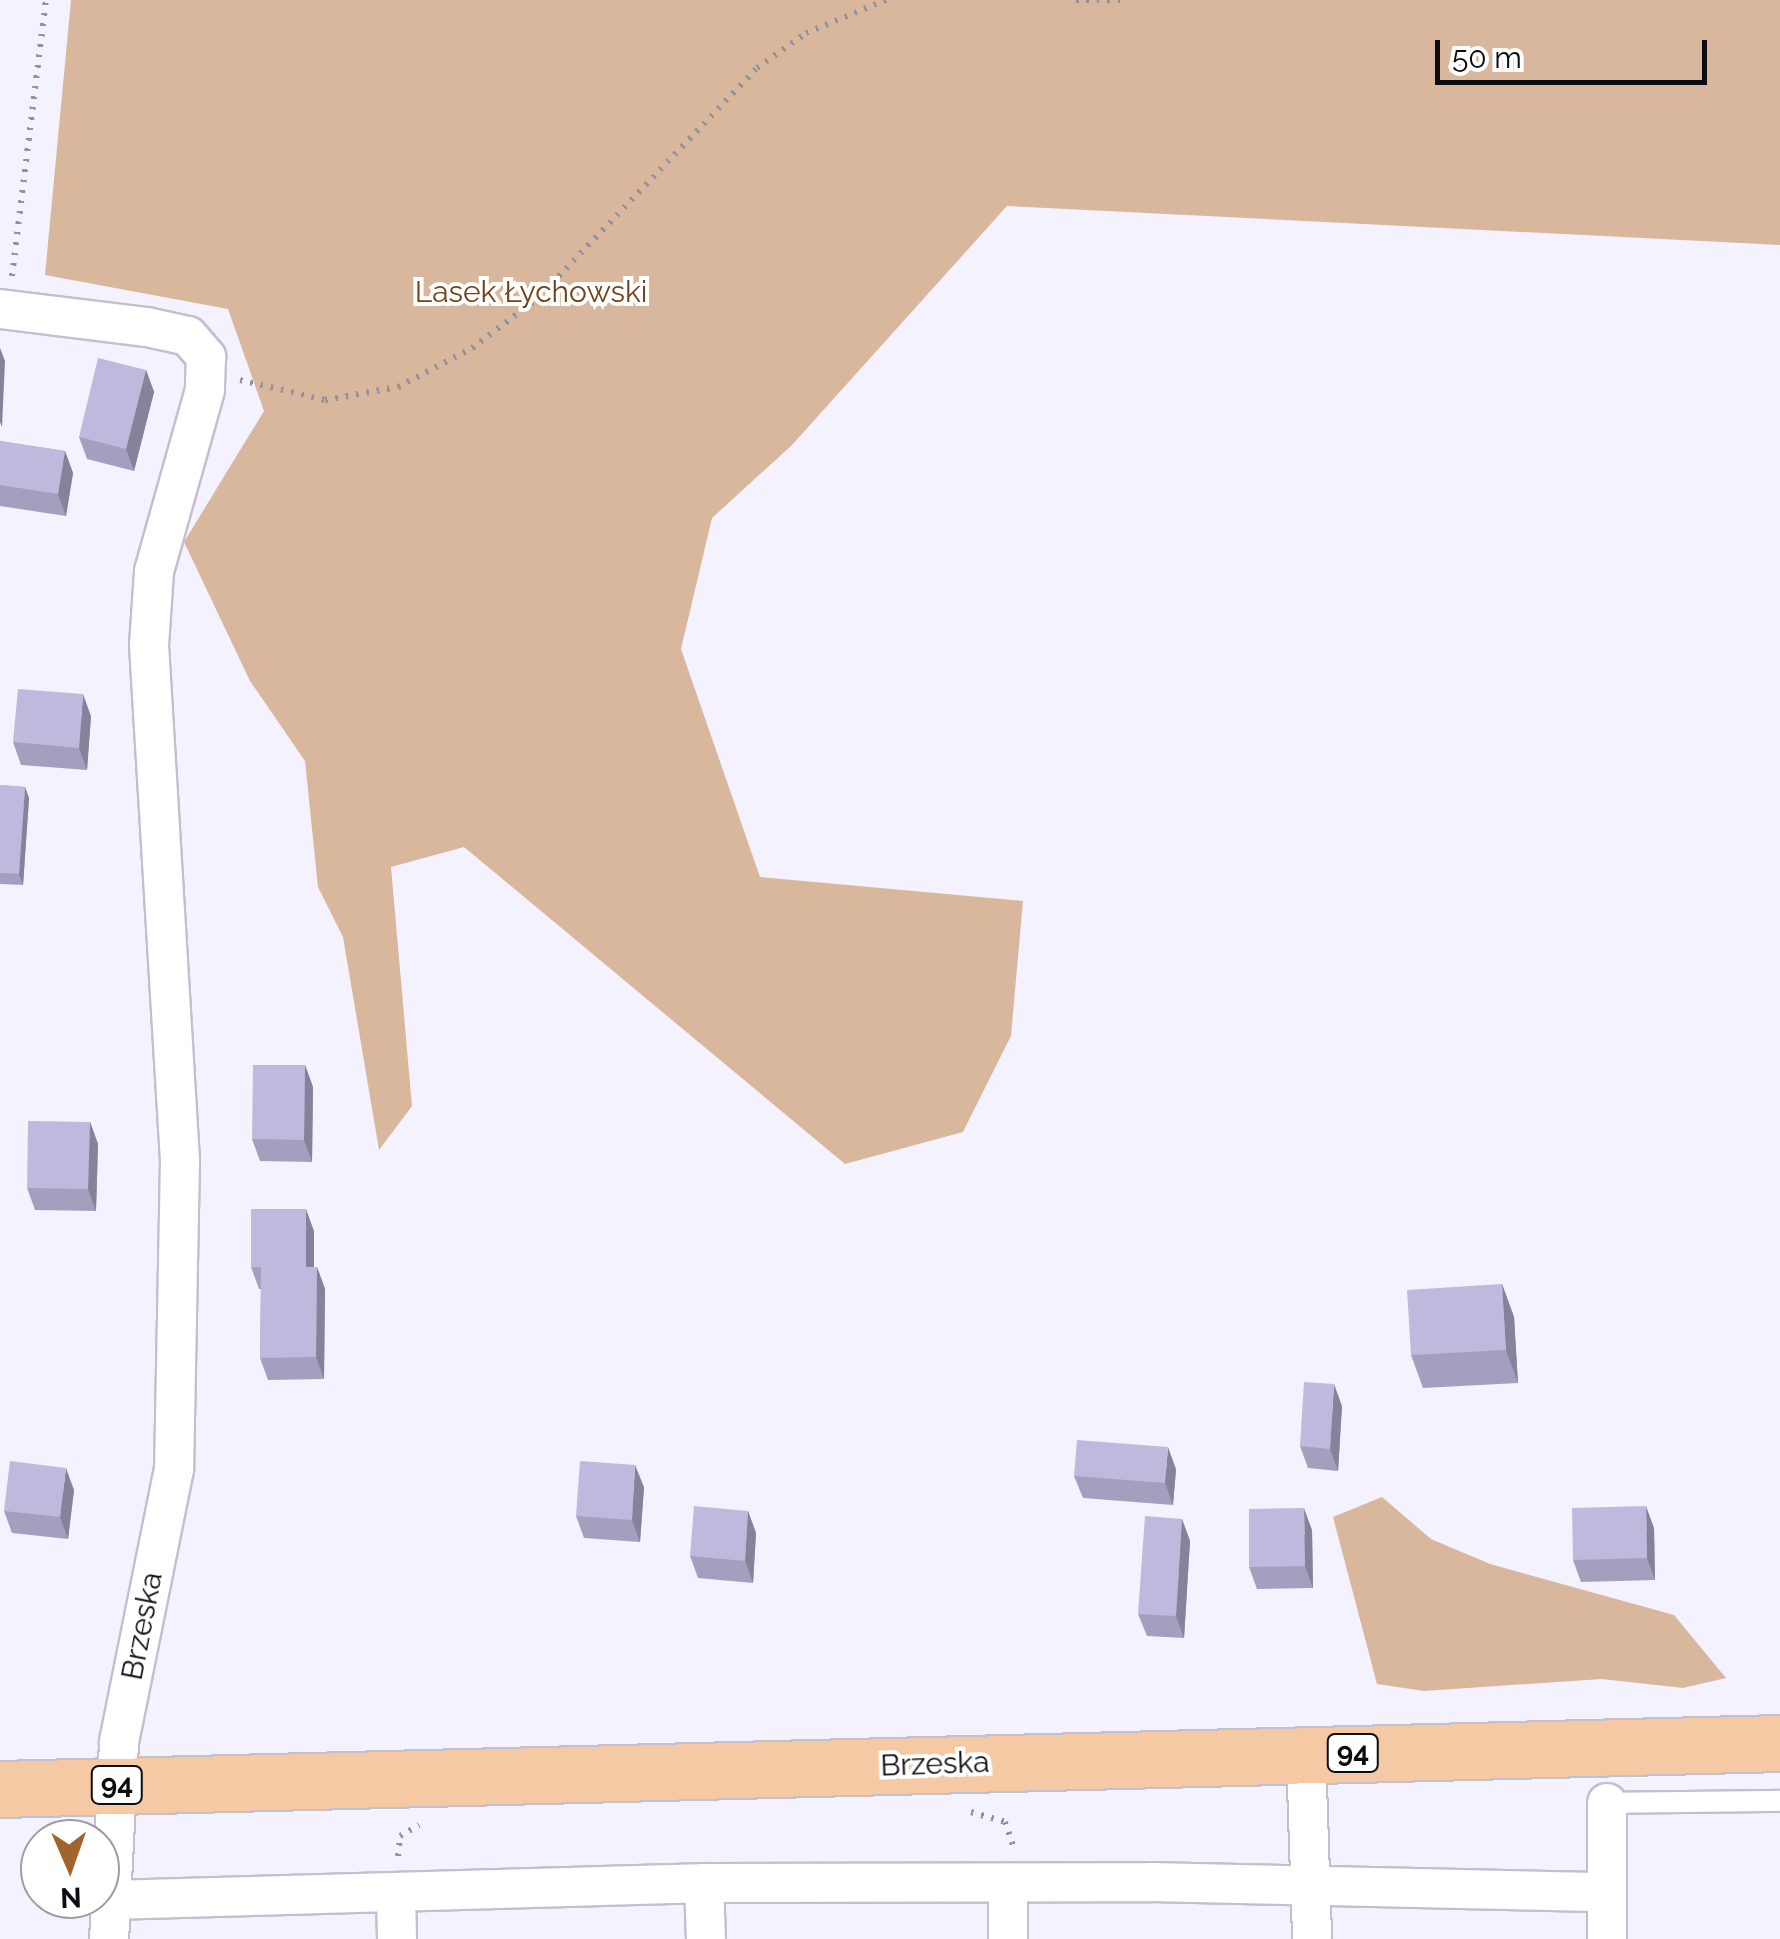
<!DOCTYPE html>
<html>
<head>
<meta charset="utf-8">
<style>
  body { margin:0 }
  #map { position:relative; width:1780px; height:1939px; overflow:hidden; background:#f5f2ff; font-family:Raleway,sans-serif }
  div>[style] { position:absolute }
  .forest>* { inset:0; background:#d9b79c }
  .path>* { height:6px; margin-top:-3px; transform-origin:0; background:repeating-linear-gradient(90deg,#93919b 0 2.5px,transparent 0 10.5px) }
  .roads { filter:drop-shadow(2px 0 #c3bfcf) drop-shadow(-2px 0 #c3bfcf) drop-shadow(0 2px #c3bfcf) drop-shadow(0 -2px #c3bfcf) }
  .lane>* { height:20px; margin:-10px; padding:0 10px; transform-origin:10px; border-radius:10px; background:#fff }
  .street>* { height:38px; margin:-19px; padding:0 19px; transform-origin:19px; border-radius:19px; background:#fff }
  .primary>* { height:55px; margin:-27.5px; padding:0 27.5px; transform-origin:27.5px; border-radius:27.5px; background:#f5c9a4 }
  .wall>* { inset:0; background:#a69ebe }
  .shaded-wall>* { inset:0; background:#87819b }
  .building>* { inset:0; background:#c1b8dd }
  span { translate:-50% -50%; white-space:nowrap; text-align:center; line-height:1.15; -webkit-text-stroke:8px #fff; paint-order:stroke }
  .shield-label span { padding:2px 8px; background:#fff; border:2px solid; border-radius:8px; -webkit-text-stroke-width:0 }
  .shield-label { font-size:28px; color:#0d0c11; font-weight:700 }
  .park-label { font-size:30px; color:#70431a }
  .street-label { font-size:30px; color:#0d0c11 }
  .north { position:absolute; left:20px; top:1819px; width:100px; height:100px; box-sizing:border-box; background:#fff; border:2px solid #9e9ea0; border-radius:50%; rotate:178deg; font-size:28px; font-weight:700; line-height:40px; text-align:center; color:#0d0c11 }
  .north::after { content:''; display:block; margin:auto; width:35px; height:45px; background:#a2642b; clip-path:polygon(50% 0,100% 100%,50% 72%,0 100%) }
  .scale { position:absolute; left:1435px; top:40px; width:272px; height:45px; box-sizing:border-box; border:5px solid #0d0c11; border-top:0; padding-left:12px; font-size:30px; line-height:35px; white-space:nowrap; color:#0d0c11; -webkit-text-stroke:8px #fff; paint-order:stroke }
</style>
</head>
<body>
<div id="map">
  <div class="forest">
    <i style="clip-path:polygon(71px 0,1780px 0,1780px 245px,1007px 206px,792px 445px,712px 518px,681px 649px,760px 877px,1023px 901px,1011px 1036px,963px 1132px,845px 1164px,464px 847px,391px 867px,412px 1106px,379px 1150px,343px 937px,318px 887px,305px 761px,250px 681px,184px 542px,264px 411px,228px 309px,45px 275px)"></i>
    <i style="clip-path:polygon(1382px 1497px,1431px 1539px,1490px 1564px,1674px 1615px,1726px 1678px,1683px 1688px,1602px 1679px,1424px 1691px,1377px 1684px,1333px 1517px)"></i>
  </div>
  <div class="path">
    <i style="left:1076px;top:0;width:49px"></i>
    <i style="left:12px;top:276px;width:278px;rotate:-83deg"></i>
    <i style="left:240px;top:380px;width:87px;rotate:13.2deg"></i>
    <i style="left:325px;top:400px;width:74px;rotate:-10.1deg"></i>
    <i style="left:398px;top:387px;width:84px;rotate:-27.8deg"></i>
    <i style="left:472px;top:348px;width:81px;rotate:-37deg"></i>
    <i style="left:537px;top:299px;width:319px;rotate:-46.4deg"></i>
    <i style="left:757px;top:68px;width:60px;rotate:-35.5deg"></i>
    <i style="left:806px;top:33px;width:87px;rotate:-22.4deg"></i>
    <i style="left:971px;top:1812px;width:35px;rotate:16deg"></i>
    <i style="left:1005px;top:1822px;width:28px;rotate:71deg"></i>
    <i style="left:398px;top:1856px;width:20px;rotate:-84deg"></i>
    <i style="left:400px;top:1836px;width:22px;rotate:-30deg"></i>
  </div>
  <div class="roads">
    <div class="lane">
      <i style="left:1607px;top:1803px;width:173px;rotate:-0.7deg"></i>
    </div>
    <div class="street">
      <i style="left:0;top:309px;width:148px;rotate:7deg"></i>
      <i style="left:147px;top:327px;width:42px;rotate:12.4deg"></i>
      <i style="left:188px;top:336px;width:28px;rotate:49deg"></i>
      <i style="left:206px;top:357px;width:33px;rotate:92deg"></i>
      <i style="left:205px;top:390px;width:189px;rotate:105.7deg"></i>
      <i style="left:154px;top:572px;width:73px;rotate:93.9deg"></i>
      <i style="left:149px;top:645px;width:516px;rotate:86.56deg"></i>
      <i style="left:180px;top:1160px;width:309px;rotate:91.1deg"></i>
      <i style="left:174px;top:1469px;width:279px;rotate:101.4deg"></i>
      <i style="left:119px;top:1743px;width:196px;rotate:92.9deg"></i>
      <i style="left:1306px;top:1754px;width:185px;rotate:88.1deg"></i>
      <i style="left:1607px;top:1803px;width:136px;rotate:90deg"></i>
      <i style="left:704px;top:1883px;width:56px;rotate:88deg"></i>
      <i style="left:1008px;top:1883px;width:56px;rotate:90deg"></i>
      <i style="left:396px;top:1892px;width:47px;rotate:88.8deg"></i>
      <i style="left:111px;top:1900px;width:598px;rotate:-1.63deg"></i>
      <i style="left:709px;top:1883px;width:442px;rotate:-0.1deg"></i>
      <i style="left:1151px;top:1882px;width:454px;rotate:1.3deg"></i>
    </div>
    <div class="primary">
      <i style="left:0;top:1789px;width:1781px;rotate:-1.48deg"></i>
    </div>
  </div>
  <div class="wall">
    <i style="clip-path:polygon(146px 370px,154px 392px,134px 471px,87px 459px,79px 437px)"></i>
    <i style="clip-path:polygon(0 441px,65px 451px,73px 473px,66px 516px,0 506px)"></i>
    <i style="clip-path:polygon(91px 716px,87px 770px,21px 765px,13px 742px)"></i>
    <i style="clip-path:polygon(0 785px,25px 787px,29px 798px,23px 885px,0 884px)"></i>
    <i style="clip-path:polygon(305px 1065px,313px 1087px,312px 1162px,260px 1161px,252px 1139px)"></i>
    <i style="clip-path:polygon(90px 1122px,98px 1144px,96px 1211px,35px 1210px,27px 1188px)"></i>
    <i style="clip-path:polygon(314px 1231px,314px 1267px,317px 1267px,325px 1289px,324px 1379px,268px 1380px,260px 1358px,261px 1289px,259px 1289px,251px 1267px)"></i>
    <i style="clip-path:polygon(1502px 1284px,1514px 1317px,1518px 1383px,1423px 1388px,1411px 1355px)"></i>
    <i style="clip-path:polygon(1342px 1406px,1338px 1471px,1308px 1468px,1300px 1446px)"></i>
    <i style="clip-path:polygon(1176px 1469px,1173px 1505px,1083px 1498px,1074px 1476px)"></i>
    <i style="clip-path:polygon(644px 1487px,640px 1542px,584px 1538px,576px 1516px)"></i>
    <i style="clip-path:polygon(74px 1490px,68px 1539px,12px 1533px,4px 1511px)"></i>
    <i style="clip-path:polygon(748px 1511px,756px 1533px,753px 1583px,698px 1578px,690px 1556px)"></i>
    <i style="clip-path:polygon(1182px 1519px,1190px 1541px,1184px 1638px,1147px 1636px,1138px 1614px)"></i>
    <i style="clip-path:polygon(1654px 1528px,1655px 1580px,1581px 1582px,1573px 1560px)"></i>
    <i style="clip-path:polygon(1312px 1530px,1313px 1588px,1257px 1589px,1249px 1567px)"></i>
  </div>
  <div class="shaded-wall">
    <i style="clip-path:polygon(0 348px,5px 361px,2px 427px,0 422px)"></i>
    <i style="clip-path:polygon(146px 370px,154px 392px,134px 471px,126px 449px)"></i>
    <i style="clip-path:polygon(65px 451px,73px 473px,66px 516px,58px 494px)"></i>
    <i style="clip-path:polygon(83px 694px,91px 716px,87px 770px,79px 748px)"></i>
    <i style="clip-path:polygon(25px 787px,29px 798px,23px 885px,19px 874px)"></i>
    <i style="clip-path:polygon(305px 1065px,313px 1087px,312px 1162px,304px 1140px)"></i>
    <i style="clip-path:polygon(90px 1122px,98px 1144px,96px 1211px,88px 1189px)"></i>
    <i style="clip-path:polygon(306px 1209px,314px 1231px,314px 1289px,306px 1267px)"></i>
    <i style="clip-path:polygon(317px 1267px,325px 1289px,324px 1379px,316px 1357px)"></i>
    <i style="clip-path:polygon(1502px 1284px,1514px 1317px,1518px 1383px,1506px 1350px)"></i>
    <i style="clip-path:polygon(1334px 1384px,1342px 1406px,1338px 1471px,1330px 1449px)"></i>
    <i style="clip-path:polygon(1168px 1447px,1176px 1469px,1173px 1505px,1165px 1483px)"></i>
    <i style="clip-path:polygon(635px 1465px,644px 1487px,640px 1542px,632px 1520px)"></i>
    <i style="clip-path:polygon(66px 1468px,74px 1490px,68px 1539px,60px 1517px)"></i>
    <i style="clip-path:polygon(1646px 1506px,1654px 1528px,1655px 1580px,1647px 1558px)"></i>
    <i style="clip-path:polygon(1304px 1508px,1312px 1530px,1313px 1588px,1305px 1566px)"></i>
    <i style="clip-path:polygon(748px 1511px,756px 1533px,753px 1583px,745px 1561px)"></i>
    <i style="clip-path:polygon(1182px 1519px,1190px 1541px,1184px 1638px,1176px 1616px)"></i>
  </div>
  <div class="building">
    <i style="clip-path:polygon(98px 358px,146px 370px,126px 449px,79px 437px)"></i>
    <i style="clip-path:polygon(0 441px,65px 451px,58px 494px,0 485px)"></i>
    <i style="clip-path:polygon(18px 689px,83px 694px,79px 748px,13px 742px)"></i>
    <i style="clip-path:polygon(0 785px,25px 787px,19px 874px,0 873px)"></i>
    <i style="clip-path:polygon(253px 1065px,305px 1065px,304px 1140px,252px 1139px)"></i>
    <i style="clip-path:polygon(28px 1121px,90px 1122px,88px 1189px,27px 1188px)"></i>
    <i style="clip-path:polygon(251px 1209px,306px 1209px,306px 1267px,317px 1267px,316px 1357px,260px 1358px,261px 1267px,251px 1267px)"></i>
    <i style="clip-path:polygon(1502px 1284px,1506px 1350px,1411px 1355px,1407px 1290px)"></i>
    <i style="clip-path:polygon(1304px 1382px,1334px 1384px,1330px 1449px,1300px 1446px)"></i>
    <i style="clip-path:polygon(1077px 1440px,1168px 1447px,1165px 1483px,1074px 1476px)"></i>
    <i style="clip-path:polygon(10px 1461px,66px 1468px,60px 1517px,4px 1511px)"></i>
    <i style="clip-path:polygon(580px 1461px,635px 1465px,632px 1520px,576px 1516px)"></i>
    <i style="clip-path:polygon(694px 1506px,748px 1511px,745px 1561px,690px 1556px)"></i>
    <i style="clip-path:polygon(1646px 1506px,1647px 1558px,1573px 1560px,1572px 1508px)"></i>
    <i style="clip-path:polygon(1304px 1508px,1305px 1566px,1249px 1567px,1249px 1509px)"></i>
    <i style="clip-path:polygon(1145px 1516px,1182px 1519px,1176px 1616px,1138px 1614px)"></i>
  </div>
  <div class="shield-label">
    <span style="left:1353px;top:1753px">94</span>
    <span style="left:117px;top:1785px">94</span>
  </div>
  <div class="park-label">
    <span style="left:531px;top:292px">Lasek Łychowski</span>
  </div>
  <div class="street-label">
    <span style="left:142px;top:1626px;rotate:-79deg">Brzeska</span>
    <span style="left:935px;top:1764px;rotate:-2deg">Brzeska</span>
  </div>
  <div class="north">N</div>
  <div class="scale">50 m</div>
</div>
</body>
</html>
